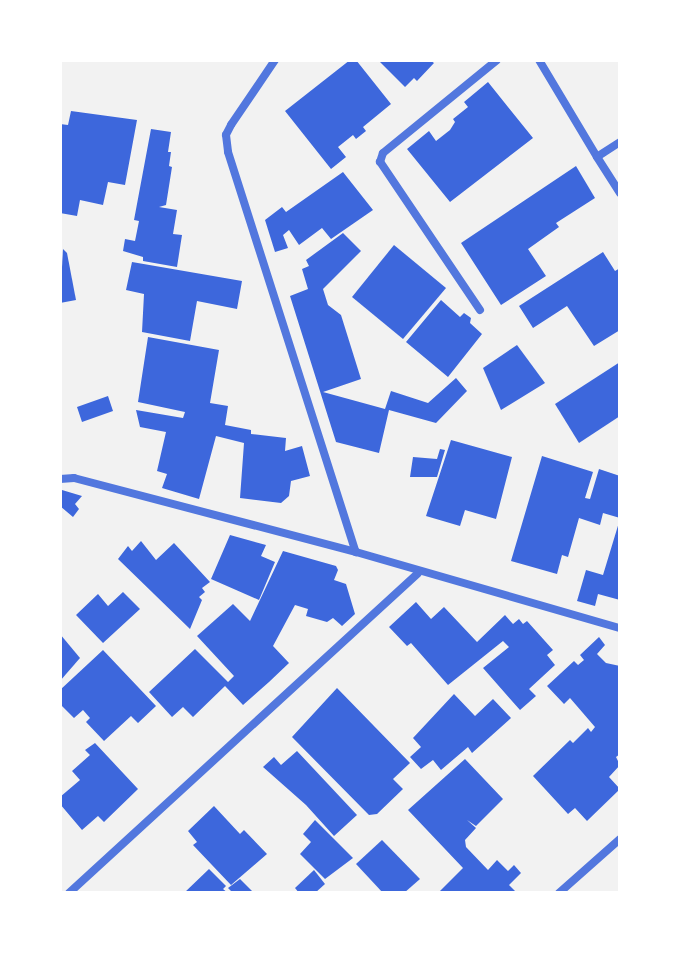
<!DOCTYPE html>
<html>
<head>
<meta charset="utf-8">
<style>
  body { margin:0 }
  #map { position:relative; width:680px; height:953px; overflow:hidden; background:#f2f2f2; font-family:Figtree,sans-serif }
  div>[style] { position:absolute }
  .building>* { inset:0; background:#3d67dc }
  .minor>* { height:8px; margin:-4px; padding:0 4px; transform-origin:4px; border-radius:4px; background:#5277de }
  span { translate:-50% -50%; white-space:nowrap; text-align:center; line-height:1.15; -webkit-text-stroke:8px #fff; paint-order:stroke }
  .frame { position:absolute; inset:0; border:62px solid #fff; pointer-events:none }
</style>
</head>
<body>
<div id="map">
  <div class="building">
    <i style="clip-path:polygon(350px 60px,356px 60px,391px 104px,363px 127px,366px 131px,356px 139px,353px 135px,338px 147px,346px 157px,331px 169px,285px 111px)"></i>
    <i style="clip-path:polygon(378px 60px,430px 60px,434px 63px,417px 81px,414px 78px,405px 87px)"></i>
    <i style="clip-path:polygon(488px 82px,533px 138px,450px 202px,407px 149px,429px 131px,436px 141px,450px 130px,455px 122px,453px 119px,468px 107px,464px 102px)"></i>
    <i style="clip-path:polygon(71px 111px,137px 120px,125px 185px,108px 182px,103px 205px,80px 200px,77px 216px,60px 213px,60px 124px,68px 125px)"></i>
    <i style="clip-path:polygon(151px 129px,171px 132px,168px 152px,171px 152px,169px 166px,172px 167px,166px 205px,159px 207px,177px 210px,173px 234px,182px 235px,177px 267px,143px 261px,143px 257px,123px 251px,125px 239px,135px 241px,139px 221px,134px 220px)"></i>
    <i style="clip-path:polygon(576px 166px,595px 198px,556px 223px,559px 227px,528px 249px,546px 276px,501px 305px,461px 243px)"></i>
    <i style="clip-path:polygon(343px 172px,373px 210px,331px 239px,322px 228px,299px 245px,289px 230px,283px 235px,288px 248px,275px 252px,265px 220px,282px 207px,286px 212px)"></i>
    <i style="clip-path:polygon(343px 233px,361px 251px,323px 289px,328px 305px,341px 315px,361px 379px,323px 392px,385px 409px,391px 391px,428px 403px,456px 378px,467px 391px,436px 423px,389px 410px,379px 453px,336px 442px,290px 296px,308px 289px,302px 269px,309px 266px,306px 260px)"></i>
    <i style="clip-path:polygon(394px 245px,446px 288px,403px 339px,352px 297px)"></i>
    <i style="clip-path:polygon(63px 249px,67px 253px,76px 300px,60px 303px)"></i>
    <i style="clip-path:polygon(603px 252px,615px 271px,620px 268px,620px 330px,594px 346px,567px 306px,533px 328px,519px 306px)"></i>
    <i style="clip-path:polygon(132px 262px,242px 281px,237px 309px,197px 301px,190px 341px,142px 332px,144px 294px,126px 290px)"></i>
    <i style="clip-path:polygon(441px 300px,460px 317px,464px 313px,471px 318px,470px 323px,482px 334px,448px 377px,406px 342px)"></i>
    <i style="clip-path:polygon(148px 337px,219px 350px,210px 403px,228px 406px,225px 425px,251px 430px,251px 434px,286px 438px,285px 451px,302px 446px,310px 476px,291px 481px,289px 496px,281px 503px,240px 498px,244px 443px,216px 436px,199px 499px,162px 488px,167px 474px,157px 471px,166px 432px,140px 427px,136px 410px,183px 418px,185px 412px,138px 402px)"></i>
    <i style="clip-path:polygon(517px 345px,545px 383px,501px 410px,483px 368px)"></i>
    <i style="clip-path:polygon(620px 362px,620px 416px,579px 443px,555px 404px)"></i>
    <i style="clip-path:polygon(108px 396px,113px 411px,82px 422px,77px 407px)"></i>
    <i style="clip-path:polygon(451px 440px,512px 457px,496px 519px,465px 510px,460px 526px,426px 516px)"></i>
    <i style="clip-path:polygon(440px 449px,445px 450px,437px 477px,410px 477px,413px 457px,437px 459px)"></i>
    <i style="clip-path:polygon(542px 456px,593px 472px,585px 498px,590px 499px,599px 469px,620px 476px,620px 518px,603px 513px,600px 525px,579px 518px,568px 557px,562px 555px,557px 574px,511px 561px)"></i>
    <i style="clip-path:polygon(62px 490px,82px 496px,75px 504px,79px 509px,73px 517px,60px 506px)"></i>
    <i style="clip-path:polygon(620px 519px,620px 600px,598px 594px,595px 606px,577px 601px,586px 570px,603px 575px)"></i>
    <i style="clip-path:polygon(230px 535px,266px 545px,261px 556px,275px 562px,259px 600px,211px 579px)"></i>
    <i style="clip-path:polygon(141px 541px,156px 560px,174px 543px,210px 582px,202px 588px,205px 592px,199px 597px,202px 600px,190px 629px,118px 559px,128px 546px,132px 551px)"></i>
    <i style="clip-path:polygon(283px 551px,336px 566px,338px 570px,334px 580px,346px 584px,355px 614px,342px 626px,333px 618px,327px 622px,306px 616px,308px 609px,295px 605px,273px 646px,289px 663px,269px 682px,243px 705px,225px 686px,193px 717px,183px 707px,172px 717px,149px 692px,195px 649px,228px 682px,234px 676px,197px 636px,233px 604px,250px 621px)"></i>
    <i style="clip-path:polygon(123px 592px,140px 609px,103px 643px,76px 615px,98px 594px,108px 606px)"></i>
    <i style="clip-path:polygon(416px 602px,431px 619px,444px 607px,477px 642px,505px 615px,513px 624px,519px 619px,523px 624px,527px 621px,553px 650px,547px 655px,555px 665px,529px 689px,536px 696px,520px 710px,483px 668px,509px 647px,503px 641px,448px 685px,411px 643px,407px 646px,389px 627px)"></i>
    <i style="clip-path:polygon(60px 634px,80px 658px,60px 681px)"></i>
    <i style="clip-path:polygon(599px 637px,605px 645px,597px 654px,606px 663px,620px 666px,620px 754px,616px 757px,620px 765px,609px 777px,620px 789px,587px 821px,575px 808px,568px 814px,533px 776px,570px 740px,573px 743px,588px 728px,591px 732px,595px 727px,570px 698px,564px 704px,547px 686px,574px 661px,578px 665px,584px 660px,580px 655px)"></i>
    <i style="clip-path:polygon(103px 650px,156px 706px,138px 723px,131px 716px,104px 741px,86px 722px,90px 718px,83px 710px,74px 718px,60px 704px,60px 690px)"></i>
    <i style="clip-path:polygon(337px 688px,410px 763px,393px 779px,403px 789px,377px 814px,369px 815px,292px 737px)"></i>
    <i style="clip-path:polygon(454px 694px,475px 716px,493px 699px,511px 718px,472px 753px,468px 747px,441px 770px,433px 760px,421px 769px,410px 757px,421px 747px,413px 738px)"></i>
    <i style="clip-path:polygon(95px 743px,138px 789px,104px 822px,98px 816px,82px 830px,60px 804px,60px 797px,80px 780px,72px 771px,90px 755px,85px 750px)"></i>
    <i style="clip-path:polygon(297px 751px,357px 815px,334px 836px,306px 805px,263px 767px,274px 757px,281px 765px)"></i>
    <i style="clip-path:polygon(465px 759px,503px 799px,476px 826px,467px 820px,476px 828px,465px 840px,466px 847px,488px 870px,497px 860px,508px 871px,514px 865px,521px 873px,509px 885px,517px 893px,438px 893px,463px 868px,408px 810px)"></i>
    <i style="clip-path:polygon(214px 806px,240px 834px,244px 830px,267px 854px,231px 885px,193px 845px,197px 842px,188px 831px)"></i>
    <i style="clip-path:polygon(315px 820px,353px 858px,325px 879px,300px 854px,311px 842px,303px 834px)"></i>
    <i style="clip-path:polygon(382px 840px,420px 879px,404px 893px,383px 893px,356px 864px)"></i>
    <i style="clip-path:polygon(209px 869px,226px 886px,223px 889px,228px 893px,184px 893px)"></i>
    <i style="clip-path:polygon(314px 870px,325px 884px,315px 893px,299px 893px,295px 888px)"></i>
    <i style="clip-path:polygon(240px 879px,254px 893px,233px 893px,228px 888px)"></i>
  </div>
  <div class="minor">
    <i style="left:275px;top:60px;width:78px;rotate:124.1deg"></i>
    <i style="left:231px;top:125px;width:11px;rotate:117deg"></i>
    <i style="left:226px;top:135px;width:17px;rotate:83deg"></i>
    <i style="left:228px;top:152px;width:420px;rotate:72.3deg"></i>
    <i style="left:539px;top:60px;width:113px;rotate:59.1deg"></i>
    <i style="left:620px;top:142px;width:27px;rotate:147deg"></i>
    <i style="left:597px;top:157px;width:43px;rotate:57.4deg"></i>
    <i style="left:480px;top:310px;width:179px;rotate:-124deg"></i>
    <i style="left:380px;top:162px;width:9px;rotate:-72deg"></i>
    <i style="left:383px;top:153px;width:147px;rotate:-39.2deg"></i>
    <i style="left:60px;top:479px;width:14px;rotate:-4deg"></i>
    <i style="left:74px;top:478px;width:292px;rotate:14.7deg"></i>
    <i style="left:356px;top:552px;width:275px;rotate:16.1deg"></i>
    <i style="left:69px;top:893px;width:473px;rotate:-42.5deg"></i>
    <i style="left:559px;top:893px;width:81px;rotate:-41.5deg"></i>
  </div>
  <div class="frame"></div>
</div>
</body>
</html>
